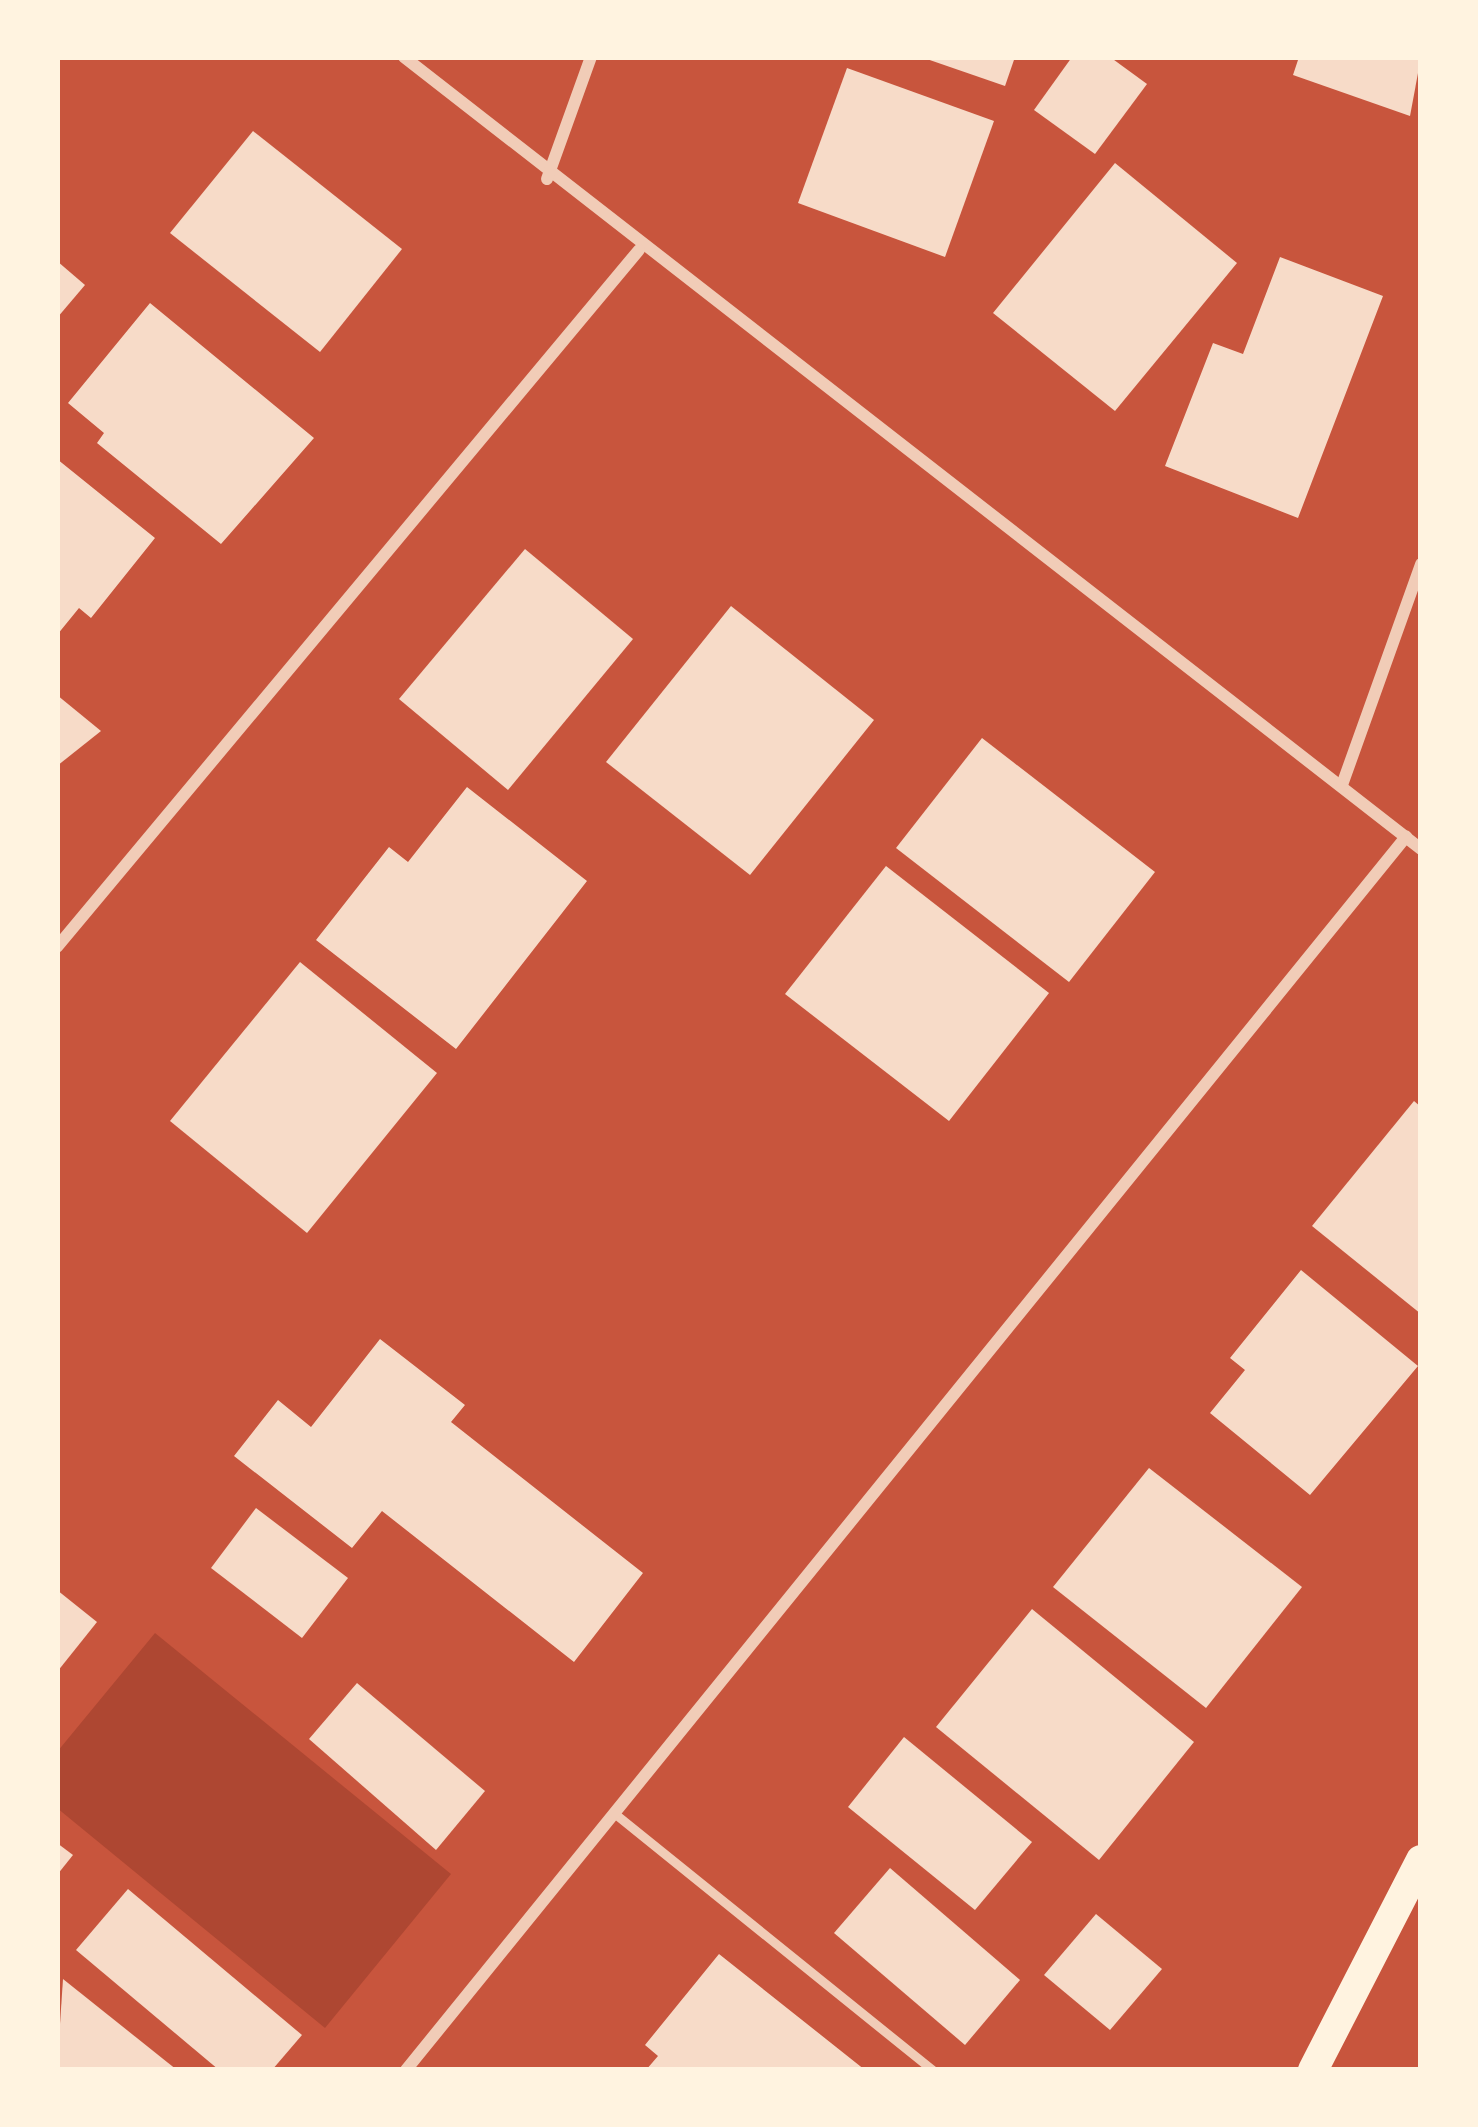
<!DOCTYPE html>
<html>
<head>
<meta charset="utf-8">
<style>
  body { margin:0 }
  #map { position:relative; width:1478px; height:2127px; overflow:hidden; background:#c8553d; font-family:"PT Sans Narrow",sans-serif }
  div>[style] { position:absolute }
  .green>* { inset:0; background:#ae4732 }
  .building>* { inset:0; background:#f7dbc8 }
  .service>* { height:9px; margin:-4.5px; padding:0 4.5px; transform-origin:4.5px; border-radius:4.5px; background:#f1ccb7 }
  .minor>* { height:12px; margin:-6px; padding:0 6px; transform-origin:6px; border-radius:6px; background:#f1ccb7 }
  .primary>* { height:30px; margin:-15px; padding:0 15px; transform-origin:15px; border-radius:15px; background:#fff3e0 }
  span { translate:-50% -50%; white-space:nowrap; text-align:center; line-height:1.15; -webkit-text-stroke:9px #fff3e0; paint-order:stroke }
  .frame { position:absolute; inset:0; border:60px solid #fff3e0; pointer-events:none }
</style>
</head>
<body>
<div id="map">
  <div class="green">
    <i style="clip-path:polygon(155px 1633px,451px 1874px,325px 2028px,57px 1808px,57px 1752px)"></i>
  </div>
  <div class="building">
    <i style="clip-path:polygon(921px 57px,1015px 57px,1005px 86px)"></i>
    <i style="clip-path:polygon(1072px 57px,1110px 57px,1147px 84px,1095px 154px,1034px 110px)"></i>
    <i style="clip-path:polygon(1299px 57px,1421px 57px,1410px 116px,1293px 75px)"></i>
    <i style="clip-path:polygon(847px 68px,994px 121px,945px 257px,798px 203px)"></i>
    <i style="clip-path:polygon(253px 131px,402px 249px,320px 352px,170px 233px)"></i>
    <i style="clip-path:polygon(1115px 163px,1237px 263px,1115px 411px,993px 313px)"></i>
    <i style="clip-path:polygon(1280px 257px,1383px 296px,1298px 518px,1165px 466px,1213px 343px,1243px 354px)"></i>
    <i style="clip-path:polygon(57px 261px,85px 285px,57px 318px)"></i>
    <i style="clip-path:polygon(150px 303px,314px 438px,221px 544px,97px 443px,104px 433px,68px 403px)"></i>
    <i style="clip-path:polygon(57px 459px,155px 538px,91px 618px,79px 608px,57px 635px)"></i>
    <i style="clip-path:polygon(525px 549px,633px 639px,508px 790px,399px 699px)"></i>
    <i style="clip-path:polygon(731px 606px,874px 720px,750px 875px,606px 762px)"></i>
    <i style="clip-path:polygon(57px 695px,101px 731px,57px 766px)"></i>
    <i style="clip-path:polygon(982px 738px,1155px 872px,1069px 982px,896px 848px)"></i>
    <i style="clip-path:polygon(467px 787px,587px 881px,456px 1049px,316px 940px,389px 847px,408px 862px)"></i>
    <i style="clip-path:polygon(886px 866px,1049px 993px,949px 1121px,785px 994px)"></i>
    <i style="clip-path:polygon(300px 962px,437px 1073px,307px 1233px,170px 1121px)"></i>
    <i style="clip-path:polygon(1414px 1101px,1421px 1107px,1421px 1314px,1312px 1226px)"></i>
    <i style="clip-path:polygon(1301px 1270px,1418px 1366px,1310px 1495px,1210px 1413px,1245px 1370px,1230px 1358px)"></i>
    <i style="clip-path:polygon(380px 1339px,465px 1405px,451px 1422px,643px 1573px,574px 1662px,382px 1511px,352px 1548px,234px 1456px,278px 1400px,311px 1427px)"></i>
    <i style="clip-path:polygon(1149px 1468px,1302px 1587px,1206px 1708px,1053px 1587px)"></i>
    <i style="clip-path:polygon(256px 1508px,348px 1578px,302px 1638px,211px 1568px)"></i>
    <i style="clip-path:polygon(57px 1590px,97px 1622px,57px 1672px)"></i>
    <i style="clip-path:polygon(1032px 1609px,1194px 1742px,1099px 1860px,936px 1727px)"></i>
    <i style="clip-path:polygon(357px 1683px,485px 1791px,436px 1850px,309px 1739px)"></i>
    <i style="clip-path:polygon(904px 1737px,1032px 1842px,975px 1910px,848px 1807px)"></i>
    <i style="clip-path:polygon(57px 1843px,73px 1855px,57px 1875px)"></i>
    <i style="clip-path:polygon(890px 1868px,1020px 1980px,965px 2045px,834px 1933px)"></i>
    <i style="clip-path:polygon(128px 1889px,302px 2035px,272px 2070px,219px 2070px,76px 1950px)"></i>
    <i style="clip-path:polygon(1096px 1914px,1162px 1969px,1110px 2030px,1044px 1975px)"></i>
    <i style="clip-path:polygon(719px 1954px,865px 2070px,646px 2070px,658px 2056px,645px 2045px)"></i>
    <i style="clip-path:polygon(63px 1979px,177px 2070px,57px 2070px)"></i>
  </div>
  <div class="service">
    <i style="left:614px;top:1813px;width:409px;rotate:38.9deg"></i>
  </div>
  <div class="minor">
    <i style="left:404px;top:57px;width:1289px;rotate:37.91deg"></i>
    <i style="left:547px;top:179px;width:130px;rotate:-70.2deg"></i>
    <i style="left:1342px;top:785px;width:235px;rotate:-70.3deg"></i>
    <i style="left:57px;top:947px;width:908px;rotate:-50.14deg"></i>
    <i style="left:406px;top:2070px;width:1588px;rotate:-50.96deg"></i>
  </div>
  <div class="primary">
    <i style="left:1313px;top:2070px;width:236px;rotate:-62.8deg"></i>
  </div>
  <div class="frame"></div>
</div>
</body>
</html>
